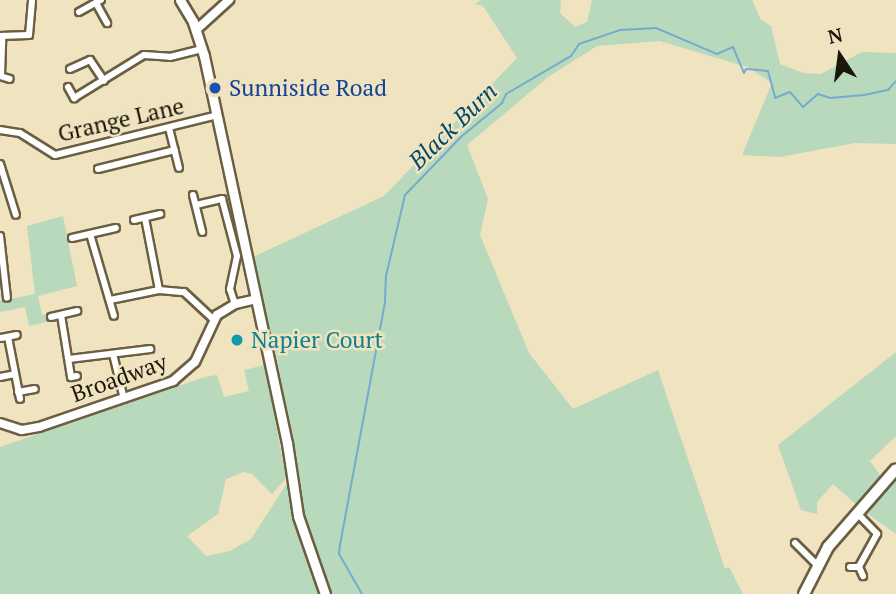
<!DOCTYPE html>
<html>
<head>
<meta charset="utf-8">
<style>
  body { margin:0 }
  #map { position:relative; width:896px; height:594px; overflow:hidden; background:#efe3c0; font-family:"PT Serif",serif }
  div>[style] { position:absolute }
  .green>* { inset:0; background:#b8d9bb }
  .stream>* { height:2px; margin:-1px; padding:0 1px; transform-origin:1px; border-radius:1px; background:#74abcf }
  .roads { filter:drop-shadow(2px 0 #6a5f41) drop-shadow(-2px 0 #6a5f41) drop-shadow(0 2px #6a5f41) drop-shadow(0 -2px #6a5f41) }
  .minor>* { height:6px; margin:-3px; padding:0 3px; transform-origin:3px; border-radius:3px; background:#fff }
  .tertiary>* { height:8px; margin:-4px; padding:0 4px; transform-origin:4px; border-radius:4px; background:#fff }
  .secondary>* { height:9px; margin:-4.5px; padding:0 4.5px; transform-origin:4.5px; border-radius:4.5px; background:#fff }
  .trunk>* { height:10px; margin:-5px; padding:0 5px; transform-origin:5px; border-radius:5px; background:#fff }
  .dots>* { width:19px; height:19px; translate:-50% -50%; box-sizing:border-box; border:4px solid #efe3c0; border-radius:50% }
  span { translate:-50% -50%; white-space:nowrap; text-align:center; line-height:1.15; -webkit-text-stroke:5px #efe3c0; paint-order:stroke }
  .transit-label { font-size:23px; color:#164399 }
  .left { translate:0 -50%; text-align:left }
  .street-label { font-size:23px; color:#1a1609 }
  .culture-label { font-size:23px; color:#0d838f }
  .water-label { font-size:24px; color:#004a6c; font-style:italic }
  .north { position:absolute; left:805px; top:21px; width:70px; height:70px; -webkit-text-stroke:5px #efe3c0; paint-order:stroke; rotate:347deg; font-size:19px; font-weight:700; line-height:28px; text-align:center; color:#1a1609 }
  .north::after { content:''; display:block; margin:auto; width:24px; height:32px; background:#1a1609; clip-path:polygon(50% 0,100% 100%,50% 72%,0 100%) }
</style>
</head>
<body>
<div id="map">
  <div class="green">
    <i style="clip-path:polygon(481px 0,561px 0,560px 13px,575px 27px,587px 22px,592px 0,752px 0,761px 20px,771px 26px,780px 64px,803px 73px,821px 74px,862px 52px,896px 53px,896px 144px,855px 143px,780px 157px,742px 155px,772px 83px,747px 67px,660px 41px,597px 46px,548px 77px,467px 145px,488px 199px,480px 235px,529px 353px,573px 409px,658px 370px,725px 569px,729px 567px,743px 594px,329px 594px,302px 511px,278px 363px,253px 257px,384px 196px,517px 58px,483px 6px,475px 4px)"></i>
    <i style="clip-path:polygon(63px 216px,77px 286px,38px 296px,42px 315px,48px 314px,50px 321px,29px 326px,25px 307px,0 312px,0 301px,35px 294px,27px 226px)"></i>
    <i style="clip-path:polygon(896px 352px,896px 436px,870px 461px,882px 478px,858px 506px,833px 484px,817px 502px,817px 514px,801px 510px,778px 445px)"></i>
    <i style="clip-path:polygon(265px 365px,286px 478px,272px 494px,252px 474px,244px 472px,226px 479px,218px 514px,187px 536px,206px 556px,230px 551px,251px 539px,287px 483px,302px 548px,320px 594px,0 594px,0 447px,205px 377px,217px 375px,224px 397px,249px 391px,244px 370px)"></i>
    <i style="clip-path:polygon(896px 478px,896px 534px,865px 512px)"></i>
  </div>
  <div class="stream">
    <i style="left:362px;top:594px;width:46px;rotate:-119.9deg"></i>
    <i style="left:339px;top:554px;width:9px;rotate:-84deg"></i>
    <i style="left:340px;top:545px;width:247px;rotate:-79.5deg"></i>
    <i style="left:385px;top:302px;width:26px;rotate:-88deg"></i>
    <i style="left:386px;top:276px;width:83px;rotate:-76.8deg"></i>
    <i style="left:405px;top:195px;width:82px;rotate:-46deg"></i>
    <i style="left:462px;top:136px;width:52px;rotate:-39.5deg"></i>
    <i style="left:502px;top:103px;width:10px;rotate:-66deg"></i>
    <i style="left:506px;top:94px;width:75px;rotate:-30.3deg"></i>
    <i style="left:571px;top:56px;width:14px;rotate:-56deg"></i>
    <i style="left:579px;top:44px;width:43px;rotate:-18.9deg"></i>
    <i style="left:620px;top:30px;width:36px;rotate:-3deg"></i>
    <i style="left:656px;top:28px;width:66px;rotate:23.1deg"></i>
    <i style="left:717px;top:54px;width:17px;rotate:-24deg"></i>
    <i style="left:733px;top:47px;width:28px;rotate:67deg"></i>
    <i style="left:744px;top:73px;width:4px;rotate:-63deg"></i>
    <i style="left:746px;top:69px;width:22px;rotate:5deg"></i>
    <i style="left:768px;top:71px;width:28px;rotate:75deg"></i>
    <i style="left:775px;top:98px;width:16px;rotate:-22deg"></i>
    <i style="left:790px;top:92px;width:20px;rotate:49deg"></i>
    <i style="left:803px;top:107px;width:20px;rotate:-41deg"></i>
    <i style="left:818px;top:94px;width:13px;rotate:18deg"></i>
    <i style="left:830px;top:98px;width:34px;rotate:-5deg"></i>
    <i style="left:864px;top:95px;width:25px;rotate:-12deg"></i>
    <i style="left:888px;top:90px;width:12px;rotate:-48deg"></i>
  </div>
  <div class="roads">
    <div class="minor">
      <i style="left:96px;top:3px;width:23px;rotate:61deg"></i>
      <i style="left:79px;top:12px;width:25px;rotate:-29deg"></i>
      <i style="left:0;top:36px;width:29px;rotate:-2deg"></i>
      <i style="left:29px;top:35px;width:35px;rotate:-85deg"></i>
      <i style="left:70px;top:69px;width:22px;rotate:-24deg"></i>
      <i style="left:90px;top:60px;width:25px;rotate:56deg"></i>
      <i style="left:1px;top:75px;width:38px;rotate:-88deg"></i>
      <i style="left:0;top:76px;width:10px;rotate:17deg"></i>
      <i style="left:68px;top:87px;width:13px;rotate:61deg"></i>
      <i style="left:74px;top:98px;width:82px;rotate:-31.6deg"></i>
      <i style="left:144px;top:55px;width:26px;rotate:4deg"></i>
      <i style="left:170px;top:57px;width:33px;rotate:-14deg"></i>
      <i style="left:169px;top:128px;width:41px;rotate:76deg"></i>
      <i style="left:0;top:130px;width:20px;rotate:9deg"></i>
      <i style="left:20px;top:133px;width:41px;rotate:32.2deg"></i>
      <i style="left:55px;top:155px;width:164px;rotate:-13.8deg"></i>
      <i style="left:0;top:164px;width:53px;rotate:72.6deg"></i>
      <i style="left:98px;top:169px;width:79px;rotate:-13.9deg"></i>
      <i style="left:193px;top:195px;width:38px;rotate:76deg"></i>
      <i style="left:196px;top:205px;width:27px;rotate:-13deg"></i>
      <i style="left:222px;top:199px;width:59px;rotate:75.3deg"></i>
      <i style="left:237px;top:256px;width:34px;rotate:102deg"></i>
      <i style="left:230px;top:289px;width:16px;rotate:72deg"></i>
      <i style="left:145px;top:218px;width:73px;rotate:79deg"></i>
      <i style="left:134px;top:220px;width:27px;rotate:-13deg"></i>
      <i style="left:90px;top:234px;width:85px;rotate:73.7deg"></i>
      <i style="left:0;top:236px;width:62px;rotate:83.6deg"></i>
      <i style="left:72px;top:238px;width:45px;rotate:-12.8deg"></i>
      <i style="left:110px;top:300px;width:50px;rotate:-11.5deg"></i>
      <i style="left:159px;top:290px;width:25px;rotate:5deg"></i>
      <i style="left:184px;top:292px;width:40px;rotate:43deg"></i>
      <i style="left:61px;top:315px;width:63px;rotate:80.8deg"></i>
      <i style="left:71px;top:377px;width:6px;rotate:-9deg"></i>
      <i style="left:51px;top:317px;width:27px;rotate:-13deg"></i>
      <i style="left:8px;top:337px;width:63px;rotate:79deg"></i>
      <i style="left:1px;top:338px;width:16px;rotate:-11deg"></i>
      <i style="left:113px;top:354px;width:46px;rotate:76.3deg"></i>
      <i style="left:69px;top:359px;width:82px;rotate:-7deg"></i>
      <i style="left:0;top:377px;width:15px;rotate:-11deg"></i>
      <i style="left:18px;top:392px;width:17px;rotate:-10deg"></i>
      <i style="left:857px;top:513px;width:29px;rotate:46deg"></i>
      <i style="left:877px;top:534px;width:38px;rotate:119deg"></i>
      <i style="left:795px;top:543px;width:31px;rotate:45deg"></i>
      <i style="left:850px;top:567px;width:9px"></i>
      <i style="left:859px;top:567px;width:10px;rotate:66deg"></i>
    </div>
    <div class="tertiary">
      <i style="left:196px;top:30px;width:45px;rotate:-42.3deg"></i>
      <i style="left:0;top:423px;width:23px;rotate:18deg"></i>
      <i style="left:22px;top:430px;width:17px;rotate:-10deg"></i>
      <i style="left:39px;top:427px;width:142px;rotate:-18.9deg"></i>
      <i style="left:173px;top:381px;width:29px;rotate:-41deg"></i>
      <i style="left:195px;top:362px;width:52px;rotate:-64.9deg"></i>
      <i style="left:217px;top:315px;width:21px;rotate:-31deg"></i>
      <i style="left:235px;top:304px;width:22px;rotate:-13deg"></i>
    </div>
    <div class="secondary">
      <i style="left:180px;top:0;width:26px;rotate:59deg"></i>
      <i style="left:193px;top:22px;width:36px;rotate:72deg"></i>
      <i style="left:204px;top:56px;width:396px;rotate:77.9deg"></i>
      <i style="left:287px;top:443px;width:74px;rotate:81.4deg"></i>
      <i style="left:298px;top:516px;width:83px;rotate:70.9deg"></i>
    </div>
    <div class="trunk">
      <i style="left:804px;top:594px;width:53px;rotate:-62.9deg"></i>
      <i style="left:828px;top:547px;width:103px;rotate:-48.9deg"></i>
    </div>
  </div>
  <div class="dots">
    <i style="left:215px;top:88px;background:#1a4fb4"></i>
    <i style="left:237px;top:340px;background:#0f9aa8"></i>
  </div>
  <div class="transit-label">
    <span class="left" style="left:229px;top:88px">Sunniside Road</span>
  </div>
  <div class="street-label">
    <span style="left:121px;top:120px;rotate:-13deg">Grange Lane</span>
    <span style="left:119px;top:378px;rotate:-20deg">Broadway</span>
  </div>
  <div class="culture-label">
    <span class="left" style="left:251px;top:340px">Napier Court</span>
  </div>
  <div class="water-label">
    <span style="left:453px;top:126px;rotate:-44deg">Black Burn</span>
  </div>
  <div class="north">N</div>
</div>
</body>
</html>
